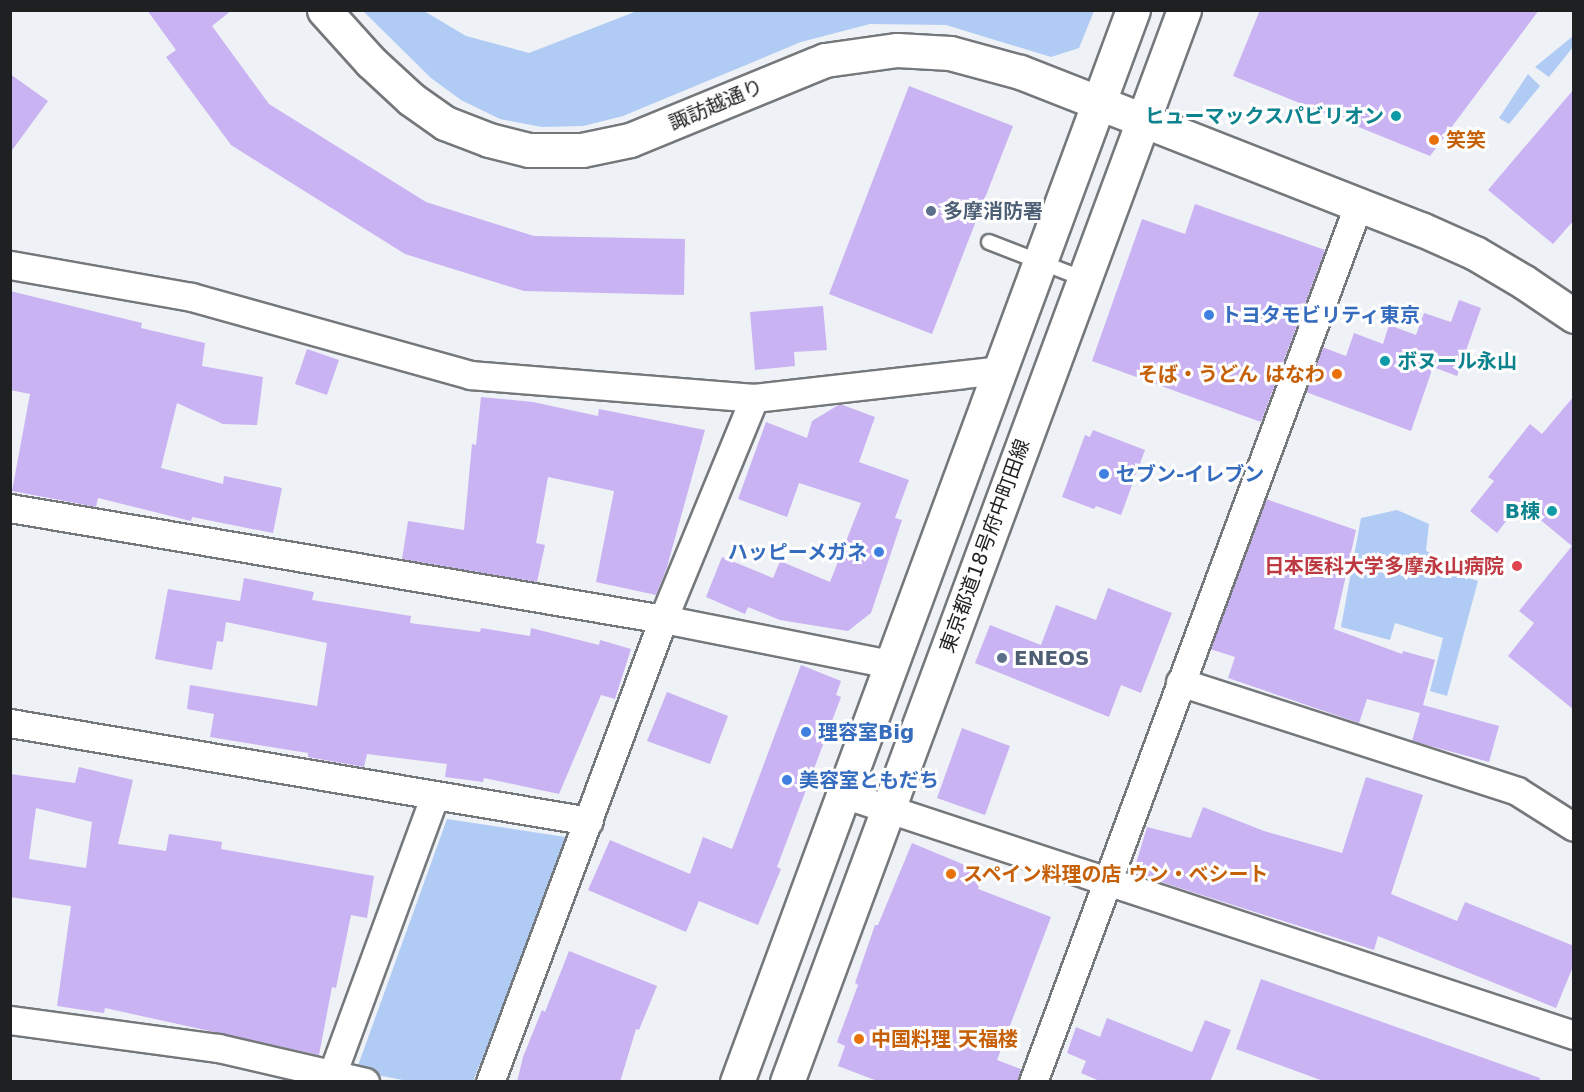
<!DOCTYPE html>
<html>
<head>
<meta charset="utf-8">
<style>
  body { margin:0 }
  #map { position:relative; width:1584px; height:1092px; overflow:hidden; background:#eef1f5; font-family:"DejaVu Sans","Noto Sans JP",sans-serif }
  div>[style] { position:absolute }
  .green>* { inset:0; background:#b0ccf5 }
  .building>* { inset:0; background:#cab3f2 }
  .roads { filter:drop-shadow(2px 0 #75787b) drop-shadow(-2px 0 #75787b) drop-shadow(0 2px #75787b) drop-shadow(0 -2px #75787b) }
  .service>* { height:14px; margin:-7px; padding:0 7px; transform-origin:7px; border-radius:7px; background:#fff }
  .minor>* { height:27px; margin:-13.5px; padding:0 13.5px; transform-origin:13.5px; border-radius:13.5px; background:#fff }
  .tertiary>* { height:33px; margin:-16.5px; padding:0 16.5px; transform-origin:16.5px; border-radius:16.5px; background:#fff }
  .primary>* { height:33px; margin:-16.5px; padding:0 16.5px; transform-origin:16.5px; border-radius:16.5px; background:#fff }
  .dots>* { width:16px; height:16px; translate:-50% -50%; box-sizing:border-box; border:3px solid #fefefe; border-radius:50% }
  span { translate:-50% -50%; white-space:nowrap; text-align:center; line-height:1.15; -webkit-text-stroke:6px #fefefe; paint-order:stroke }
  .street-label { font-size:20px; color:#1f2022 }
  .culture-label { font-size:20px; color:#0d838f; font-weight:700 }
  .right { translate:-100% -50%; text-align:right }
  .left { translate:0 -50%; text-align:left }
  .food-label { font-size:20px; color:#c56008; font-weight:700 }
  .service-label { font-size:20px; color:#4e5e75; font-weight:700 }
  .shop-label { font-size:20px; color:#366cbe; font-weight:700 }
  .health-label { font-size:20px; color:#be3a42; font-weight:700 }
  .frame { position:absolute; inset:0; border:12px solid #1f2022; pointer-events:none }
</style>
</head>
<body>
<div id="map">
  <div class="green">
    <i style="clip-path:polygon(363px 11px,424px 11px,466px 36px,529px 53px,637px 11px,1094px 11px,1079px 48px,1051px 57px,946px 25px,870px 24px,801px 42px,623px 116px,583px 126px,542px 127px,500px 119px,461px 100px,431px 78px)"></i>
    <i style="clip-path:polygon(1573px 36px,1573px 47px,1549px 77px,1535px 67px)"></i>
    <i style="clip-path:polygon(1528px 74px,1540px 86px,1509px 124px,1499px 118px)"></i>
    <i style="clip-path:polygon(1397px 510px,1429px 524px,1426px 551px,1450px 562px,1450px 572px,1478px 581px,1447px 696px,1430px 691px,1443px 638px,1395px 623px,1390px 640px,1341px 627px,1361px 518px)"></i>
    <i style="clip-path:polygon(447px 819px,572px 838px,473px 1081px,408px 1081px,356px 1071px)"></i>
  </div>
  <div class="building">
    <i style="clip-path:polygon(147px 10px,232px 10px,212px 26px,269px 104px,426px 202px,534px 236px,685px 239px,684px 295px,524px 291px,405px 254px,231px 145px,166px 57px,176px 50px)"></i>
    <i style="clip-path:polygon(1260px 10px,1539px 10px,1430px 156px,1233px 76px)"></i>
    <i style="clip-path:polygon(10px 74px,48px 101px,10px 153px)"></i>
    <i style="clip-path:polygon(909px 86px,1013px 126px,932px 334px,829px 294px)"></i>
    <i style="clip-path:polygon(1574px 89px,1574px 220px,1553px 244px,1488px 190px)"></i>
    <i style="clip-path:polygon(1195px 204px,1325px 250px,1261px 422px,1092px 361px,1142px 219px,1185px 234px)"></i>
    <i style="clip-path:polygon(10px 291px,142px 323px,141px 328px,205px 343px,202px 366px,263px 377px,257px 425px,223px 424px,177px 403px,161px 468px,223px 484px,224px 476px,282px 488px,273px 533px,192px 517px,191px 521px,98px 498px,96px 507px,12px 491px,30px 394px,10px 390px)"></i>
    <i style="clip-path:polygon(1459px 300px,1481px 308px,1457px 376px,1433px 367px,1411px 431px,1306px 392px,1322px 347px,1346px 356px,1354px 333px,1383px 344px,1389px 325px,1416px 335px,1424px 313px,1451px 322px)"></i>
    <i style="clip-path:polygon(823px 306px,827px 350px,794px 352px,795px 366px,755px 370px,750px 312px)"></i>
    <i style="clip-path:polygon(307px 349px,339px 360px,327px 395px,295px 384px)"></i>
    <i style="clip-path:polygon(1574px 396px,1574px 710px,1508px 656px,1534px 623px,1519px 611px,1572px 546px,1520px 503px,1497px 533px,1470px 511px,1494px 481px,1488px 477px,1530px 424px,1542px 434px)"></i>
    <i style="clip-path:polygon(481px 397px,533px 402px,598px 416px,599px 409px,705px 430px,667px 567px,656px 595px,596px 582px,614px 491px,548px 477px,536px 543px,545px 545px,537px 582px,402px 559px,408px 521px,464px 530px,472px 444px,476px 445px)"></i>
    <i style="clip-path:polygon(840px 404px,875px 417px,859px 462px,909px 480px,895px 518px,902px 520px,871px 613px,848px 631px,780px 620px,748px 607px,745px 614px,706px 597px,722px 557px,773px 578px,780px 561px,830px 582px,861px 503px,799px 483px,787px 517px,738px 499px,766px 422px,807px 438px,812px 421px)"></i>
    <i style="clip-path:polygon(1093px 430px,1145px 450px,1121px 515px,1096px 506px,1094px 509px,1062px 497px,1085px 435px,1090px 437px)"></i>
    <i style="clip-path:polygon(1266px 499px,1356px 530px,1334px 629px,1402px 654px,1403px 651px,1435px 660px,1423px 705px,1499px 726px,1489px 762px,1412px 741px,1420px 713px,1367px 699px,1359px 723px,1228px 678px,1235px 657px,1210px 649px)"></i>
    <i style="clip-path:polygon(244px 578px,314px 592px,312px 600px,411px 616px,410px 623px,480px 632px,481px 628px,530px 636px,531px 628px,599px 645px,600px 640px,631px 649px,615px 699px,601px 695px,559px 794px,484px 778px,483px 782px,445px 777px,447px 764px,367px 754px,364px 767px,308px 757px,308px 753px,210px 737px,214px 714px,187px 709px,190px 685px,317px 706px,327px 643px,226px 622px,223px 642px,217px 641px,212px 670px,155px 659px,168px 589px,240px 601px)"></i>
    <i style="clip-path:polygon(1108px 588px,1172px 613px,1141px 693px,1121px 685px,1109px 717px,975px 663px,990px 625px,1041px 645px,1056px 605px,1096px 620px)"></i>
    <i style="clip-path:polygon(801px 665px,841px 681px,836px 695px,841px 697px,777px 867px,781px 869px,758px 925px,699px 901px,686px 932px,588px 890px,610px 840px,690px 874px,703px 837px,732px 849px)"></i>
    <i style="clip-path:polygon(667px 692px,728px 716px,710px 764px,647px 741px)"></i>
    <i style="clip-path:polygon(962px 728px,1010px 746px,985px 815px,937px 798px)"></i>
    <i style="clip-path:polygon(evenodd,79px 767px,133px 780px,118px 844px,166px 851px,169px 834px,222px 842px,221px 849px,374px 876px,367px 918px,351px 915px,336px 988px,332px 987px,319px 1055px,105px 1008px,104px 1013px,57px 1006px,71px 906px,10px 897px,10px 774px,75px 783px,79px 767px,36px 808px,92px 822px,86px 868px,29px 859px,36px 808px)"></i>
    <i style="clip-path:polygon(1366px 777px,1423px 795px,1391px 894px,1457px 921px,1465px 902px,1574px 946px,1574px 964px,1556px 1008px,1378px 936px,1374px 950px,1133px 873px,1147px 827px,1191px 838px,1203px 807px,1264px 831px,1342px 853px)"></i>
    <i style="clip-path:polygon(912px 843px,984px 873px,978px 889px,1051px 917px,997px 1060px,1021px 1069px,1018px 1082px,880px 1082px,838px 1066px,845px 1046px,837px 1042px,858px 985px,855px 983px,875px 925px,878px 925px)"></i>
    <i style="clip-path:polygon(569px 951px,657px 986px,639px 1030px,636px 1029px,620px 1082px,517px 1082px,523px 1057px,542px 1010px,545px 1012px)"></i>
    <i style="clip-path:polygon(1261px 979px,1540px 1078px,1539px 1082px,1326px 1082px,1236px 1049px)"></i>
    <i style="clip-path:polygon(1107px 1018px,1192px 1052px,1205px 1020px,1231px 1030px,1210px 1082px,1102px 1082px,1081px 1073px,1086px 1061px,1067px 1053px,1076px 1027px,1100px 1037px)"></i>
  </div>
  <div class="roads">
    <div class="service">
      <i style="left:989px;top:242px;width:102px;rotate:21.3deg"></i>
    </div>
    <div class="minor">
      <i style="left:10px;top:265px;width:184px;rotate:10deg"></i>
      <i style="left:191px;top:297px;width:290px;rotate:15.6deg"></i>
      <i style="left:470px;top:375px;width:285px;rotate:4.6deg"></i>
      <i style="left:754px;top:398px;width:247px;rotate:-6.5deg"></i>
      <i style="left:10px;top:508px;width:662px;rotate:9.65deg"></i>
      <i style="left:663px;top:619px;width:232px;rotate:11.2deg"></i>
      <i style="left:1180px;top:682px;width:354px;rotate:17.9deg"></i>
      <i style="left:1517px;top:791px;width:67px;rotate:32.3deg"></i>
      <i style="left:10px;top:723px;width:587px;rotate:9.61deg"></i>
      <i style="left:843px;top:794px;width:770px;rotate:18.25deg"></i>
      <i style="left:10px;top:1020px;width:210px;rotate:7.7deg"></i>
      <i style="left:218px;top:1048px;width:151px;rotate:13deg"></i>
      <i style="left:333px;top:1072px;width:293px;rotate:-69.8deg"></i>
      <i style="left:490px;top:1082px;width:494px;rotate:-69.5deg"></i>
      <i style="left:663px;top:619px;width:239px;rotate:-67.6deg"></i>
      <i style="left:1033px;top:1082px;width:938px;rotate:-69.65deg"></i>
    </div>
    <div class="tertiary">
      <i style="left:324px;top:10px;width:70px;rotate:47.9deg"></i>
      <i style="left:371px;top:62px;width:54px;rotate:42.8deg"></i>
      <i style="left:411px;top:99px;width:42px;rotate:35.2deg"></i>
      <i style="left:445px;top:123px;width:47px;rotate:21.1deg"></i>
      <i style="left:489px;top:140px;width:41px;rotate:14deg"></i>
      <i style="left:529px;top:150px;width:53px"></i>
      <i style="left:582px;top:150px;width:49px;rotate:-11.8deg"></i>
      <i style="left:630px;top:140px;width:211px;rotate:-22.3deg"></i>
      <i style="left:825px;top:60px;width:73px;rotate:-7.9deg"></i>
      <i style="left:897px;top:50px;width:53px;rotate:3.2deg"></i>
      <i style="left:950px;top:53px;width:73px;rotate:15.2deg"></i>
      <i style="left:1020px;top:72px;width:431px;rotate:21.4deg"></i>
      <i style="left:1421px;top:229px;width:59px;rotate:24deg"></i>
      <i style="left:1475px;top:253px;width:57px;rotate:30.6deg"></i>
      <i style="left:1524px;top:282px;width:60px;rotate:34.2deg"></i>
    </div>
    <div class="primary">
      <i style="left:737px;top:1082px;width:1143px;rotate:-69.73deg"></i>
      <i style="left:787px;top:1082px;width:1143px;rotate:-69.68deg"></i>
    </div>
  </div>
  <div class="dots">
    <i style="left:1396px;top:116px;background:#0f9aa8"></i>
    <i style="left:1434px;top:140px;background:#e8710a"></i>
    <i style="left:931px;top:211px;background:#5c6f8a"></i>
    <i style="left:1209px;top:315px;background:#3f7fe0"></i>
    <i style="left:1385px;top:361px;background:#0f9aa8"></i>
    <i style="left:1337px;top:374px;background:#e8710a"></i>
    <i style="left:1104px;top:474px;background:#3f7fe0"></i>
    <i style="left:1552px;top:511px;background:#0f9aa8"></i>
    <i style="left:879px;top:552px;background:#3f7fe0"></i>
    <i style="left:1517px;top:566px;background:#e0444e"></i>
    <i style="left:1002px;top:658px;background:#5c6f8a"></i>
    <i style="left:806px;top:732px;background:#3f7fe0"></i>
    <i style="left:787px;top:780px;background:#3f7fe0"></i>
    <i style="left:951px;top:874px;background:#e8710a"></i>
    <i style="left:859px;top:1039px;background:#e8710a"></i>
  </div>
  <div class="street-label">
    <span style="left:716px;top:105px;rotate:-23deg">諏訪越通り</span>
    <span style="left:985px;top:546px;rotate:-70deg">東京都道18号府中町田線</span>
  </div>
  <div class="culture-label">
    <span class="right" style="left:1384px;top:116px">ヒューマックスパビリオン</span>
    <span class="left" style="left:1397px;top:361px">ボヌール永山</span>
    <span class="right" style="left:1540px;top:511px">B棟</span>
  </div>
  <div class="food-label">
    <span class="left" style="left:1446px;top:140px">笑笑</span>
    <span class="right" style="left:1325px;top:374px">そば・うどん はなわ</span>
    <span class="left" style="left:963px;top:874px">スペイン料理の店 ウン・ベシート</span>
    <span class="left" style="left:871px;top:1039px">中国料理 天福楼</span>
  </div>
  <div class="service-label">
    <span class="left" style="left:943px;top:211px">多摩消防署</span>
    <span class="left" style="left:1014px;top:658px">ENEOS</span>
  </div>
  <div class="shop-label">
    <span class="left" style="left:1221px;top:315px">トヨタモビリティ東京</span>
    <span class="left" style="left:1116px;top:474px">セブン-イレブン</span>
    <span class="right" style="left:867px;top:552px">ハッピーメガネ</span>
    <span class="left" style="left:818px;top:732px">理容室Big</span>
    <span class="left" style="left:799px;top:780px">美容室ともだち</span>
  </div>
  <div class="health-label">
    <span class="right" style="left:1504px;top:566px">日本医科大学多摩永山病院</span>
  </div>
  <div class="frame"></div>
</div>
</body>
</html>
